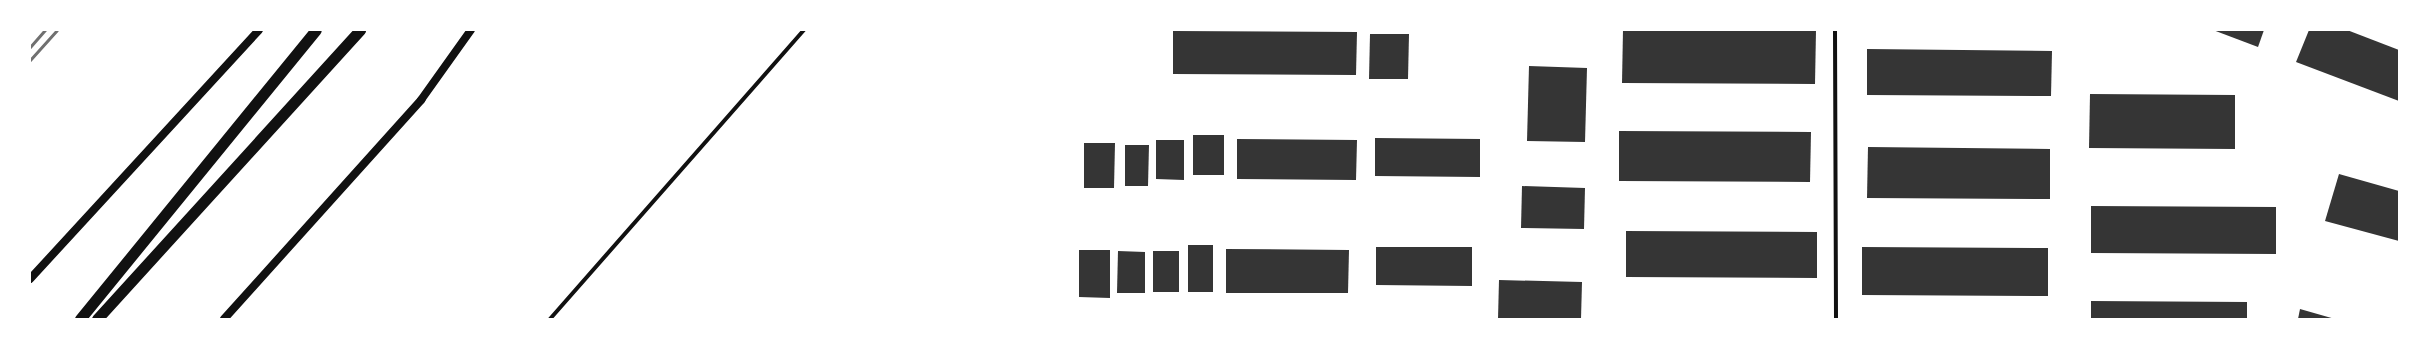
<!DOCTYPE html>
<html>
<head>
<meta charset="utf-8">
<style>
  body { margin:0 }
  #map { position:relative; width:2429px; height:349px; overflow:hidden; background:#fff; font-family:Barlow,sans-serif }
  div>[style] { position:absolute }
  .building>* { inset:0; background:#353535 }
  .minor>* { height:4px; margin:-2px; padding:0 2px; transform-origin:2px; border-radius:2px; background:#111 }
  .secondary>* { height:8px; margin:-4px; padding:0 4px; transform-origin:4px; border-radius:4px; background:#111 }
  .trunk>* { height:11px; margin:-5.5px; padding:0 5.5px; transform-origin:5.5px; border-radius:5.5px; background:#111 }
  .rail>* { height:3px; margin:-1.5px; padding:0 1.5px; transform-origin:1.5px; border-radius:1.5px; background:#707070 }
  span { translate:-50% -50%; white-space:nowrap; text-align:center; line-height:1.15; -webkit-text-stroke:3px #fff; paint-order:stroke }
  .frame { position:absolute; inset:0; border:31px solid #fff; pointer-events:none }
</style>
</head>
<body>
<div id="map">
  <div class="building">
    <i style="clip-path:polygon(1623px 30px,1816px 30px,1815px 84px,1622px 83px)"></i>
    <i style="clip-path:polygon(2213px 30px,2264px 30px,2258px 47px)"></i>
    <i style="clip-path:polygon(2309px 30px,2347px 30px,2399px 50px,2399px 101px,2296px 62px)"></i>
    <i style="clip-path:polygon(1173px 31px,1357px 32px,1356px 75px,1173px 74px)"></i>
    <i style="clip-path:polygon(1370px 34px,1409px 34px,1408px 79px,1369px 79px)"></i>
    <i style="clip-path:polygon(1867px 49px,2052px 51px,2051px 96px,1867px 95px)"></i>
    <i style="clip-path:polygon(1529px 66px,1587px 68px,1585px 142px,1527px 141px)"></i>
    <i style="clip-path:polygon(2090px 94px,2235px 95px,2235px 149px,2089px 148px)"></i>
    <i style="clip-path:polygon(1619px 131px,1811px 132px,1810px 182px,1619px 181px)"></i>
    <i style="clip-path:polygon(1193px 135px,1224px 135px,1224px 175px,1193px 175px)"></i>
    <i style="clip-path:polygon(1375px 138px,1480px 139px,1480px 177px,1375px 176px)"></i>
    <i style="clip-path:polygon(1237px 139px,1357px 140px,1356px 180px,1237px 179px)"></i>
    <i style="clip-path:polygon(1156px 140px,1184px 140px,1184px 180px,1156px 179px)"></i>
    <i style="clip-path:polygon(1084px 143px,1115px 143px,1114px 188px,1084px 188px)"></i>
    <i style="clip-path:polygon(1125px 145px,1149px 145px,1148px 186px,1125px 186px)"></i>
    <i style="clip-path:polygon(1868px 147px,2050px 149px,2050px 199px,1867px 198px)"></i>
    <i style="clip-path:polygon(2339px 174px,2399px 191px,2399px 241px,2325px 221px)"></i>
    <i style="clip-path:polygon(1522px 186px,1585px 188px,1584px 229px,1521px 228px)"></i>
    <i style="clip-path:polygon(2091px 206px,2276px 207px,2276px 254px,2091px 253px)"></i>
    <i style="clip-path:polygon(1626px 231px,1817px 232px,1817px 278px,1626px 277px)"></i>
    <i style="clip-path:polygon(1188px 245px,1213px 245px,1213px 292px,1188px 292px)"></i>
    <i style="clip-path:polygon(1376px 247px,1472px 247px,1472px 286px,1376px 285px)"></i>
    <i style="clip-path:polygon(1862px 247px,2048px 248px,2048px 296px,1862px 295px)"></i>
    <i style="clip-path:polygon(1226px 249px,1349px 250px,1348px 293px,1226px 293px)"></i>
    <i style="clip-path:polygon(1079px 250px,1110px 250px,1110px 298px,1079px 297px)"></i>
    <i style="clip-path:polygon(1118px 251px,1145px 252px,1145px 293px,1117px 293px)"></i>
    <i style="clip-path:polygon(1153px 251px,1179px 251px,1179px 292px,1153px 292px)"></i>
    <i style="clip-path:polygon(1499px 280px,1582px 282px,1581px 319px,1498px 319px)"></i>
    <i style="clip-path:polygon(2091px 301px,2247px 302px,2247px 319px,2091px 319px)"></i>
    <i style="clip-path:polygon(2300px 309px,2335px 319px,2298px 319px)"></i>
  </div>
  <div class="minor">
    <i style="left:1835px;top:30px;width:289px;rotate:89.8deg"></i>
    <i style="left:550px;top:319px;width:385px;rotate:-48.7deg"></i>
  </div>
  <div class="secondary">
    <i style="left:30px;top:279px;width:338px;rotate:-47.4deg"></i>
    <i style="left:224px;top:319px;width:295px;rotate:-48deg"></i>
    <i style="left:421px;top:100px;width:86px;rotate:-54.5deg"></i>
  </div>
  <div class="trunk">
    <i style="left:80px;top:319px;width:373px;rotate:-50.8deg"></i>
    <i style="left:97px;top:319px;width:391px;rotate:-47.7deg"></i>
  </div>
  <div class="rail">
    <i style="left:30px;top:47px;width:23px;rotate:-49deg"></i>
    <i style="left:30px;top:60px;width:40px;rotate:-48deg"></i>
  </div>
  <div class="frame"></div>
</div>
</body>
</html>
